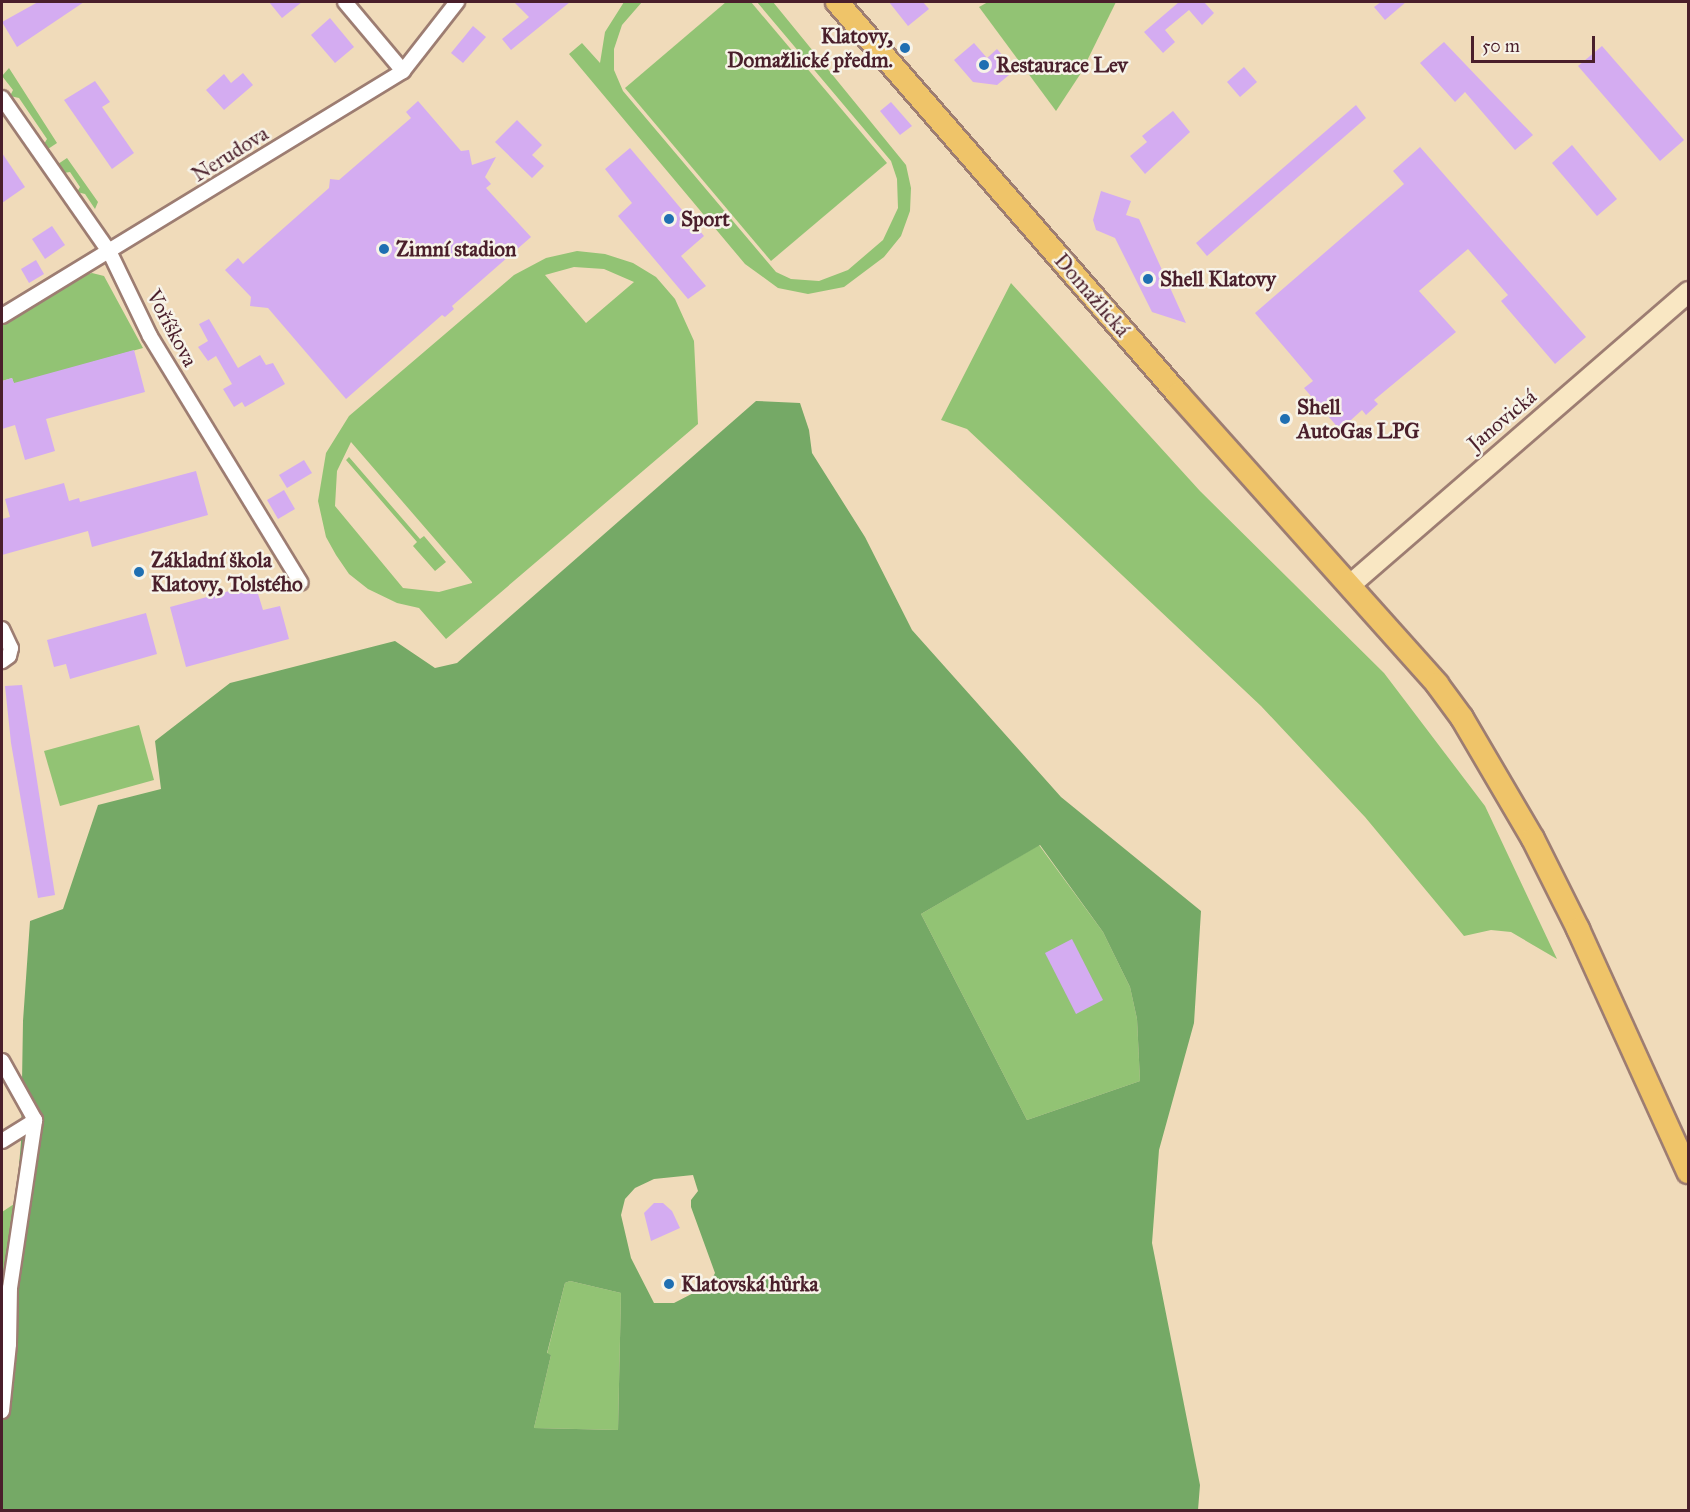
<!DOCTYPE html>
<html>
<head>
<meta charset="utf-8">
<style>
  body { margin:0 }
  #map { position:relative; width:1690px; height:1512px; overflow:hidden; background:#f0dbba; font-family:"IM FELL Great Primer",serif }
  div>[style] { position:absolute }
  .green>* { inset:0; background:#92c374 }
  .forest>* { inset:0; background:#75a966 }
  .building>* { inset:0; background:#d4acf1 }
  .roads { filter:drop-shadow(2px 0 #9d7d72) drop-shadow(-2px 0 #9d7d72) drop-shadow(0 2px #9d7d72) drop-shadow(0 -2px #9d7d72) }
  .minor>* { height:14px; margin:-7px; padding:0 7px; transform-origin:7px; border-radius:7px; background:#fff }
  .secondary>* { height:20px; margin:-10px; padding:0 10px; transform-origin:10px; border-radius:10px; background:#f9e7c3 }
  .primary>* { height:22px; margin:-11px; padding:0 11px; transform-origin:11px; border-radius:11px; background:#efc469 }
  .dots>* { width:16px; height:16px; translate:-50% -50%; box-sizing:border-box; border:3px solid #f7f3e8; border-radius:50% }
  span { translate:-50% -50%; white-space:nowrap; text-align:center; line-height:1.15; -webkit-text-stroke:5px #f7f3e8; paint-order:stroke }
  .poi-label { font-size:21px; color:#4a1f2b; font-weight:700 }
  .right { translate:-100% -50%; text-align:right }
  .left { translate:0 -50%; text-align:left }
  .street-label { font-size:21px; color:#4a1f2b }
  .frame { position:absolute; inset:0; border:3px solid #4a1f2b; pointer-events:none }
  .scale { position:absolute; left:1471px; top:36px; width:124px; height:27px; box-sizing:border-box; border:3px solid #4a1f2b; border-top:0; padding-left:8px; font-size:18px; line-height:21px; white-space:nowrap; color:#4a1f2b; -webkit-text-stroke:4px #f7f3e8; paint-order:stroke }
</style>
</head>
<body>
<div id="map">
  <div class="green">
    <i style="clip-path:polygon(624px 2px,642px 2px,622px 25px,614px 49px,614px 70px,623px 91px,776px 272px,791px 279px,819px 281px,848px 270px,883px 240px,898px 208px,897px 179px,891px 161px,757px 2px,773px 2px,906px 165px,911px 188px,910px 211px,901px 236px,884px 257px,844px 287px,808px 294px,778px 288px,745px 264px,569px 54px,582px 43px,600px 63px,605px 32px)"></i>
    <i style="clip-path:polygon(726px 2px,751px 2px,887px 163px,771px 261px,625px 88px)"></i>
    <i style="clip-path:polygon(988px 2px,1116px 2px,1081px 73px,1056px 111px,979px 7px)"></i>
    <i style="clip-path:polygon(9px 68px,57px 143px,48px 149px,44px 144px,47px 139px,19px 98px,10px 96px,13px 90px,2px 76px)"></i>
    <i style="clip-path:polygon(67px 158px,98px 202px,95px 209px,85px 194px,77px 192px,80px 187px,70px 172px,64px 173px,58px 164px)"></i>
    <i style="clip-path:polygon(evenodd,577px 251px,605px 254px,633px 263px,656px 277px,675px 299px,694px 341px,698px 424px,446px 639px,419px 608px,397px 603px,368px 589px,349px 574px,336px 555px,326px 537px,318px 501px,326px 453px,349px 416px,514px 275px,546px 258px,577px 251px,574px 267px,604px 269px,634px 282px,586px 323px,545px 275px,574px 267px,577px 251px,351px 442px,472px 582px,472px 583px,439px 592px,403px 588px,335px 506px,337px 471px,351px 442px)"></i>
    <i style="clip-path:polygon(92px 273px,104px 276px,143px 348px,14px 384px,12px 378px,2px 381px,2px 322px,78px 277px)"></i>
    <i style="clip-path:polygon(1011px 283px,1200px 491px,1384px 673px,1485px 806px,1557px 959px,1511px 932px,1491px 930px,1464px 936px,1365px 817px,1261px 706px,967px 429px,941px 420px)"></i>
    <i style="clip-path:polygon(349px 457px,420px 539px,424px 536px,446px 562px,435px 571px,413px 546px,417px 542px,346px 460px)"></i>
    <i style="clip-path:polygon(139px 725px,154px 780px,60px 806px,44px 751px)"></i>
    <i style="clip-path:polygon(1039px 845px,1103px 932px,1130px 987px,1137px 1019px,1140px 1081px,1027px 1120px,921px 914px)"></i>
    <i style="clip-path:polygon(17px 1202px,12px 1228px,2px 1364px,2px 1212px)"></i>
    <i style="clip-path:polygon(570px 1281px,621px 1293px,618px 1430px,534px 1428px,551px 1355px,547px 1354px,565px 1283px)"></i>
  </div>
  <div class="forest">
    <i style="clip-path:polygon(evenodd,756px 401px,800px 403px,809px 430px,812px 453px,865px 537px,912px 630px,1061px 797px,1201px 911px,1194px 1023px,1159px 1150px,1152px 1243px,1200px 1485px,1198px 1510px,2px 1510px,2px 1364px,21px 1142px,23px 1021px,30px 921px,63px 909px,98px 805px,161px 789px,155px 741px,230px 683px,395px 641px,435px 668px,457px 663px,756px 401px,1040px 845px,1103px 932px,1130px 987px,1137px 1019px,1140px 1081px,1027px 1120px,921px 914px,1040px 845px,756px 401px,693px 1175px,698px 1191px,691px 1200px,691px 1207px,715px 1273px,709px 1285px,674px 1303px,654px 1303px,631px 1258px,621px 1215px,625px 1199px,635px 1188px,654px 1179px,693px 1175px,756px 401px,570px 1281px,621px 1293px,618px 1430px,534px 1428px,551px 1355px,547px 1353px,565px 1283px,570px 1281px)"></i>
  </div>
  <div class="building">
    <i style="clip-path:polygon(38px 2px,84px 2px,17px 47px,2px 22px)"></i>
    <i style="clip-path:polygon(269px 2px,302px 2px,282px 18px)"></i>
    <i style="clip-path:polygon(514px 2px,570px 2px,511px 50px,502px 39px,529px 17px)"></i>
    <i style="clip-path:polygon(889px 2px,923px 2px,929px 9px,908px 26px)"></i>
    <i style="clip-path:polygon(1179px 2px,1204px 2px,1214px 13px,1202px 25px,1189px 10px,1165px 30px,1175px 42px,1163px 53px,1144px 32px)"></i>
    <i style="clip-path:polygon(1381px 2px,1406px 2px,1385px 20px,1374px 7px)"></i>
    <i style="clip-path:polygon(330px 18px,354px 47px,335px 63px,311px 35px)"></i>
    <i style="clip-path:polygon(473px 26px,486px 37px,463px 63px,451px 53px)"></i>
    <i style="clip-path:polygon(1444px 42px,1533px 135px,1515px 150px,1465px 92px,1455px 102px,1420px 63px)"></i>
    <i style="clip-path:polygon(974px 43px,987px 58px,997px 49px,1015px 70px,997px 85px,973px 82px,954px 60px)"></i>
    <i style="clip-path:polygon(1602px 46px,1684px 140px,1660px 161px,1578px 66px)"></i>
    <i style="clip-path:polygon(1244px 67px,1257px 82px,1240px 97px,1227px 82px)"></i>
    <i style="clip-path:polygon(243px 73px,253px 85px,224px 110px,206px 90px,224px 74px,231px 83px)"></i>
    <i style="clip-path:polygon(95px 81px,110px 102px,102px 107px,134px 153px,112px 169px,64px 100px)"></i>
    <i style="clip-path:polygon(418px 101px,461px 151px,469px 150px,472px 165px,496px 157px,485px 177px,491px 184px,486px 188px,531px 237px,452px 306px,454px 309px,445px 317px,442px 315px,346px 399px,268px 308px,250px 306px,251px 297px,225px 270px,238px 258px,243px 264px,329px 188px,330px 179px,339px 180px,411px 118px,406px 112px)"></i>
    <i style="clip-path:polygon(891px 102px,912px 126px,900px 135px,880px 111px)"></i>
    <i style="clip-path:polygon(1356px 105px,1366px 118px,1207px 256px,1196px 243px)"></i>
    <i style="clip-path:polygon(1173px 111px,1190px 132px,1145px 174px,1130px 156px,1147px 142px,1142px 136px)"></i>
    <i style="clip-path:polygon(517px 120px,542px 145px,532px 155px,544px 166px,532px 178px,495px 142px)"></i>
    <i style="clip-path:polygon(1572px 145px,1617px 199px,1597px 216px,1552px 163px)"></i>
    <i style="clip-path:polygon(1420px 147px,1586px 337px,1555px 364px,1501px 301px,1508px 295px,1468px 249px,1419px 291px,1456px 332px,1374px 400px,1378px 404px,1366px 415px,1362px 410px,1340px 430px,1304px 388px,1313px 381px,1255px 313px,1404px 184px,1393px 171px)"></i>
    <i style="clip-path:polygon(630px 148px,704px 236px,681px 256px,706px 286px,688px 299px,618px 216px,632px 203px,605px 169px)"></i>
    <i style="clip-path:polygon(2px 153px,25px 187px,2px 203px)"></i>
    <i style="clip-path:polygon(1101px 191px,1131px 201px,1126px 215px,1139px 219px,1186px 323px,1152px 312px,1115px 238px,1096px 230px,1093px 220px)"></i>
    <i style="clip-path:polygon(52px 226px,65px 245px,45px 259px,32px 239px)"></i>
    <i style="clip-path:polygon(36px 260px,44px 274px,29px 283px,21px 269px)"></i>
    <i style="clip-path:polygon(209px 319px,238px 368px,260px 355px,266px 365px,273px 363px,285px 384px,245px 407px,242px 402px,234px 407px,223px 389px,232px 384px,216px 356px,208px 361px,198px 347px,208px 341px,199px 324px)"></i>
    <i style="clip-path:polygon(134px 350px,145px 392px,46px 419px,55px 451px,25px 460px,15px 425px,2px 429px,2px 381px,12px 378px,14px 383px)"></i>
    <i style="clip-path:polygon(304px 460px,312px 473px,287px 488px,279px 475px)"></i>
    <i style="clip-path:polygon(196px 471px,208px 515px,92px 547px,88px 531px,2px 555px,2px 519px,10px 517px,5px 499px,64px 483px,69px 501px,79px 498px,80px 502px)"></i>
    <i style="clip-path:polygon(284px 490px,295px 509px,278px 519px,267px 500px)"></i>
    <i style="clip-path:polygon(255px 584px,263px 610px,280px 606px,289px 639px,186px 667px,170px 607px)"></i>
    <i style="clip-path:polygon(146px 613px,157px 654px,70px 679px,66px 664px,54px 667px,47px 640px)"></i>
    <i style="clip-path:polygon(22px 685px,55px 895px,38px 898px,11px 743px,5px 686px)"></i>
    <i style="clip-path:polygon(1072px 939px,1103px 1000px,1076px 1014px,1045px 953px)"></i>
    <i style="clip-path:polygon(654px 1203px,663px 1203px,672px 1211px,680px 1228px,651px 1241px,644px 1213px)"></i>
  </div>
  <div class="roads">
    <div class="minor">
      <i style="left:345px;top:2px;width:90px;rotate:50deg"></i>
      <i style="left:2px;top:98px;width:189px;rotate:55.1deg"></i>
      <i style="left:110px;top:253px;width:92px;rotate:64.3deg"></i>
      <i style="left:150px;top:336px;width:289px;rotate:58.6deg"></i>
      <i style="left:2px;top:316px;width:470px;rotate:-31.4deg"></i>
      <i style="left:403px;top:71px;width:88px;rotate:-52deg"></i>
      <i style="left:2px;top:629px;width:21px;rotate:65deg"></i>
      <i style="left:11px;top:648px;width:8px;rotate:104deg"></i>
      <i style="left:9px;top:656px;width:9px;rotate:144deg"></i>
      <i style="left:2px;top:1061px;width:68px;rotate:60.8deg"></i>
      <i style="left:2px;top:1141px;width:39px;rotate:-32deg"></i>
      <i style="left:2px;top:1411px;width:67px;rotate:-84deg"></i>
      <i style="left:9px;top:1344px;width:56px;rotate:-89deg"></i>
      <i style="left:10px;top:1288px;width:170px;rotate:-81.5deg"></i>
    </div>
    <div class="secondary">
      <i style="left:1349px;top:586px;width:449px;rotate:-40.9deg"></i>
    </div>
    <div class="primary">
      <i style="left:837px;top:2px;width:520px;rotate:48.98deg"></i>
      <i style="left:1178px;top:394px;width:389px;rotate:48.2deg"></i>
      <i style="left:1437px;top:684px;width:42px;rotate:53.7deg"></i>
      <i style="left:1462px;top:718px;width:140px;rotate:59.6deg"></i>
      <i style="left:1533px;top:839px;width:101px;rotate:63.4deg"></i>
      <i style="left:1578px;top:929px;width:267px;rotate:65.6deg"></i>
    </div>
  </div>
  <div class="dots">
    <i style="left:905px;top:48px;background:#1f6fb2"></i>
    <i style="left:984px;top:65px;background:#1f6fb2"></i>
    <i style="left:669px;top:219px;background:#1f6fb2"></i>
    <i style="left:384px;top:249px;background:#1f6fb2"></i>
    <i style="left:1148px;top:279px;background:#1f6fb2"></i>
    <i style="left:1285px;top:419px;background:#1f6fb2"></i>
    <i style="left:139px;top:572px;background:#1f6fb2"></i>
    <i style="left:669px;top:1284px;background:#1f6fb2"></i>
  </div>
  <div class="poi-label">
    <span class="right" style="left:893px;top:48px">Klatovy,<br>Domažlické předm.</span>
    <span class="left" style="left:996px;top:65px">Restaurace Lev</span>
    <span class="left" style="left:681px;top:219px">Sport</span>
    <span class="left" style="left:396px;top:249px">Zimní stadion</span>
    <span class="left" style="left:1160px;top:279px">Shell Klatovy</span>
    <span class="left" style="left:1297px;top:419px">Shell<br>AutoGas LPG</span>
    <span class="left" style="left:151px;top:572px">Základní škola<br>Klatovy, Tolstého</span>
    <span class="left" style="left:681px;top:1284px">Klatovská hůrka</span>
  </div>
  <div class="street-label">
    <span style="left:230px;top:154px;rotate:-32deg">Nerudova</span>
    <span style="left:1092px;top:295px;rotate:49deg">Domažlická</span>
    <span style="left:172px;top:328px;rotate:62deg">Voříškova</span>
    <span style="left:1502px;top:420px;rotate:-40deg">Janovická</span>
  </div>
  <div class="frame"></div>
  <div class="scale">50 m</div>
</div>
</body>
</html>
